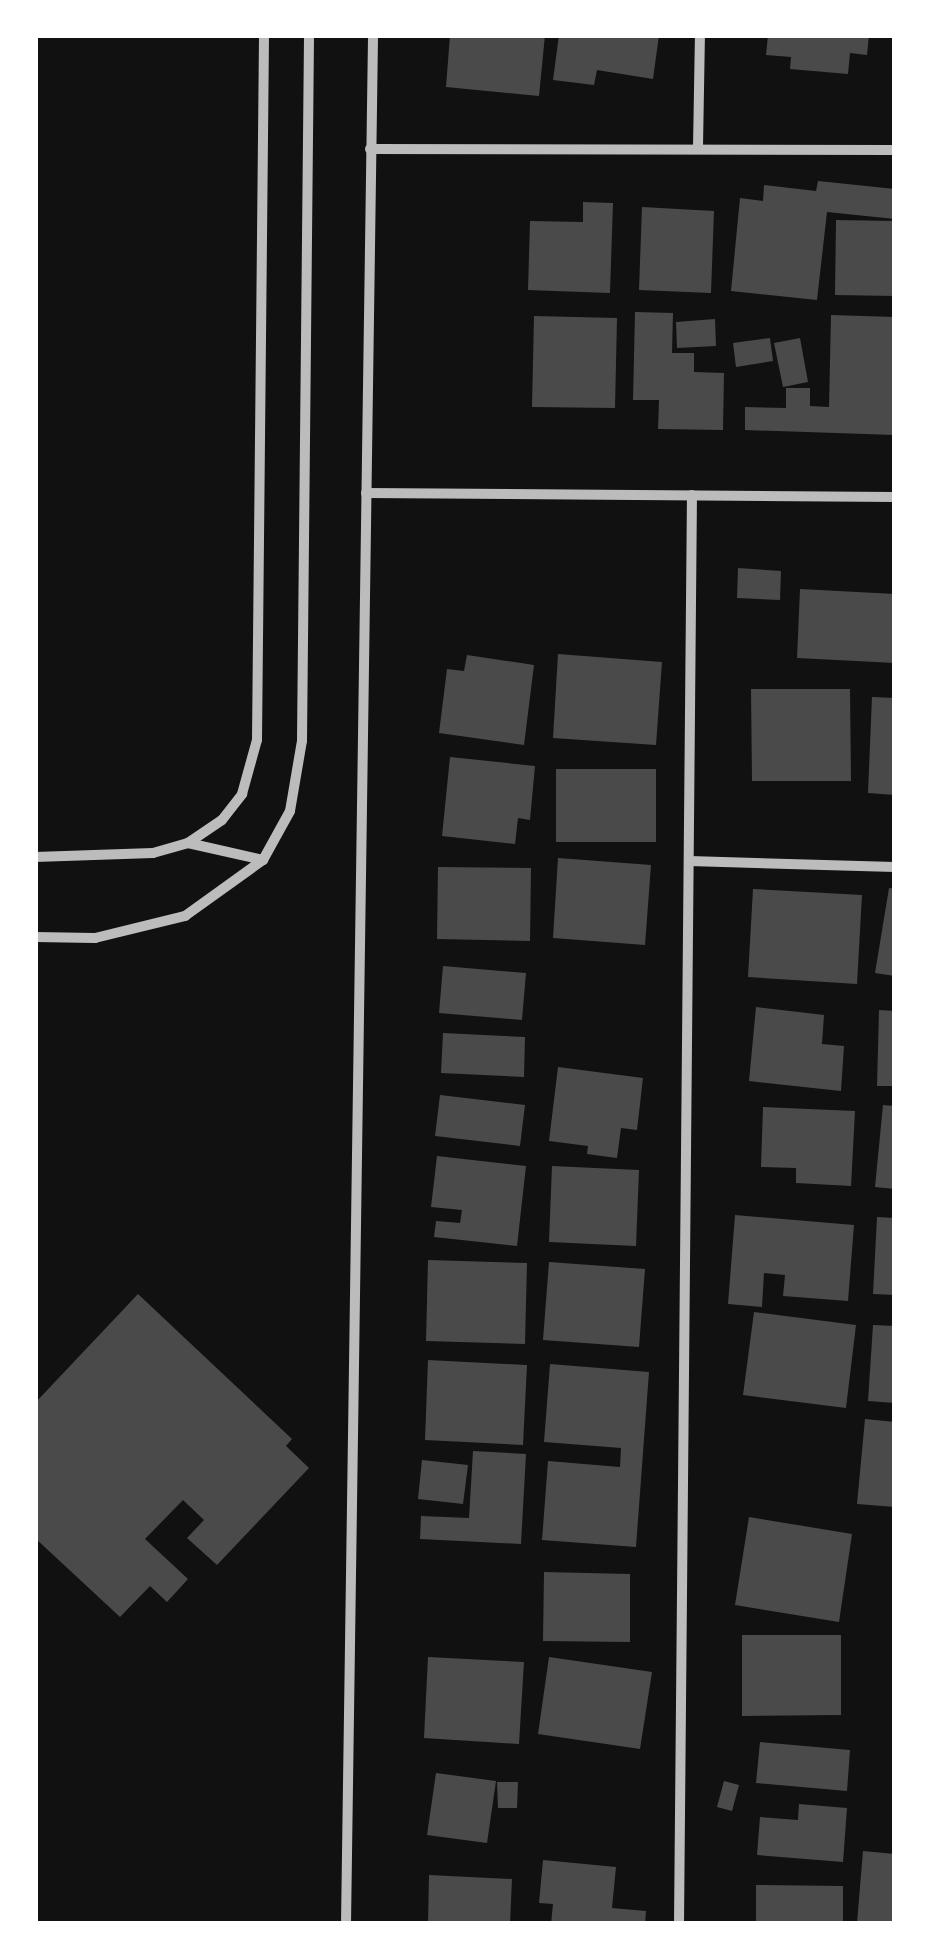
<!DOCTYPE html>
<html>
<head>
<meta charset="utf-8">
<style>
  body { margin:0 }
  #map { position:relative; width:930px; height:1959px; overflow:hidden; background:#111; font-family:Mulish,sans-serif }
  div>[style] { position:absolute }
  .building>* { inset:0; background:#4a4a4a }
  .minor>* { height:10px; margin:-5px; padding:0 5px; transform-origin:5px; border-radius:5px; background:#bcbcbc }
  span { translate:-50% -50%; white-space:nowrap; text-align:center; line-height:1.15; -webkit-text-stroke:10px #fff; paint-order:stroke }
  .frame { position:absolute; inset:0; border:38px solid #fff; pointer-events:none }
</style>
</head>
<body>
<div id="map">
  <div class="building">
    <i style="clip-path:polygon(450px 35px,545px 35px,539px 96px,446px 87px)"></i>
    <i style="clip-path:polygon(559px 35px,659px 35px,653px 79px,597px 70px,594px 85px,553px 80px)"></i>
    <i style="clip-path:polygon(768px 35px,869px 35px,867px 55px,850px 53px,848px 74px,790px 69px,791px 57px,766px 55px)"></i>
    <i style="clip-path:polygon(818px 181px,895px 189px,895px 219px,827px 212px,817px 300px,731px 291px,740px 198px,763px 201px,764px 185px,816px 191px)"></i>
    <i style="clip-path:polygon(583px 202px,613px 203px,610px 293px,528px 290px,530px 221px,583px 222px)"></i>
    <i style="clip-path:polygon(642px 207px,714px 211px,711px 293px,639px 290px)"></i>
    <i style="clip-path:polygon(836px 220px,895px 221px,895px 296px,835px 295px)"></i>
    <i style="clip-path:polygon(635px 312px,673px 313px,672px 353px,694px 353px,694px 372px,724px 373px,723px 430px,658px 429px,659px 400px,633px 400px)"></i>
    <i style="clip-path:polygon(831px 315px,895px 317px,895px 435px,745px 430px,745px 407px,786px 408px,786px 388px,810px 388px,810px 406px,829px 407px)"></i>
    <i style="clip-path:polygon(534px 316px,617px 318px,615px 408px,532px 407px)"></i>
    <i style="clip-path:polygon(715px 319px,716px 346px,677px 348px,676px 322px)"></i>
    <i style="clip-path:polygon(770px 338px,773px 361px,736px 367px,733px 343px)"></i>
    <i style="clip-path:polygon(800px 338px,808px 382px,783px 387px,774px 343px)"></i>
    <i style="clip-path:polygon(738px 568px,781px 571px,780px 600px,737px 598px)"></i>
    <i style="clip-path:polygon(800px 589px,895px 594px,895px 663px,797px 658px)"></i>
    <i style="clip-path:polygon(558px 654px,662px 662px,656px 745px,553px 738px)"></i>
    <i style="clip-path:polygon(467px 655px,534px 665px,524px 745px,439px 733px,447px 669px,464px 671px)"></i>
    <i style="clip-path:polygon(751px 689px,850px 689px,851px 781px,752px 781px)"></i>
    <i style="clip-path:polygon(872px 697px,895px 698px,895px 795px,868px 793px)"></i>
    <i style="clip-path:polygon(450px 757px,535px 766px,530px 820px,518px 818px,515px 844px,442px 836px)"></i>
    <i style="clip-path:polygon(556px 769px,656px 769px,656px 842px,556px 842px)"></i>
    <i style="clip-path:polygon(558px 858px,651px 865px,645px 945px,553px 938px)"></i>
    <i style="clip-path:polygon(438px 867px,531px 868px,530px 941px,437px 939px)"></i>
    <i style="clip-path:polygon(889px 888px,895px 889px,895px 976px,875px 973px)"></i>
    <i style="clip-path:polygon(753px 889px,862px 895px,857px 984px,748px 977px)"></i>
    <i style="clip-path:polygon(443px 966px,526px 973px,522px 1020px,439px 1013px)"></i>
    <i style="clip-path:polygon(756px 1007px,824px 1015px,822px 1044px,844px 1046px,841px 1091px,749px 1081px)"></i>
    <i style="clip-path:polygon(879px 1010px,895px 1011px,895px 1086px,877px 1086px)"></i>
    <i style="clip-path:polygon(443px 1033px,525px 1037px,524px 1077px,441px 1073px)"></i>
    <i style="clip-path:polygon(558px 1067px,643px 1078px,637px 1130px,621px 1128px,617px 1158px,587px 1154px,588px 1146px,549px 1141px)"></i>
    <i style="clip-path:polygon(440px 1095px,525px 1105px,520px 1146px,435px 1136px)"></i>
    <i style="clip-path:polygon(883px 1105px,895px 1106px,895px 1189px,875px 1187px)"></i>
    <i style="clip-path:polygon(763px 1107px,855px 1111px,851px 1186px,796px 1183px,796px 1168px,761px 1167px)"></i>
    <i style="clip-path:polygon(437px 1156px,526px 1166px,517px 1246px,434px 1237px,436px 1221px,460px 1223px,462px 1210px,431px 1207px)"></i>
    <i style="clip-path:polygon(552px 1166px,639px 1170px,636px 1246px,549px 1242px)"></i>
    <i style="clip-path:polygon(735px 1215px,854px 1225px,848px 1301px,783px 1296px,785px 1275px,764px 1273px,762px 1307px,728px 1304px)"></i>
    <i style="clip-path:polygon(877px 1217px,895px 1218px,895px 1295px,873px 1294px)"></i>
    <i style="clip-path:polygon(428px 1260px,527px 1263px,525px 1344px,426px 1341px)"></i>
    <i style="clip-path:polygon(549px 1262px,645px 1269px,639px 1347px,543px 1340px)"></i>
    <i style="clip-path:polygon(138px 1294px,292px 1439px,286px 1446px,309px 1468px,217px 1565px,187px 1538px,204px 1520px,183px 1500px,145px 1539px,188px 1579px,167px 1602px,150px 1586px,120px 1617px,35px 1538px,35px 1403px)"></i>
    <i style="clip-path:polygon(754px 1312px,856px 1325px,846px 1408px,743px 1395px)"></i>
    <i style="clip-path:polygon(873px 1325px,895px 1326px,895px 1403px,868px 1401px)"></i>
    <i style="clip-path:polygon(428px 1360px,527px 1365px,523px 1445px,425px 1440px)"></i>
    <i style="clip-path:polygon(550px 1364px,649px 1372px,636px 1547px,542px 1540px,548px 1461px,620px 1467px,621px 1448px,544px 1442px)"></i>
    <i style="clip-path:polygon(865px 1419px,895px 1422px,895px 1507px,857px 1504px)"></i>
    <i style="clip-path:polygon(473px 1451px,526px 1454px,521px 1544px,420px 1539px,421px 1516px,469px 1518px)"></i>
    <i style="clip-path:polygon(422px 1460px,468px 1465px,463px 1504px,418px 1499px)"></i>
    <i style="clip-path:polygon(749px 1517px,852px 1534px,839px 1622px,735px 1605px)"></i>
    <i style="clip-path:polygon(544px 1572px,630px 1574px,630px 1642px,543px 1641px)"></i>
    <i style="clip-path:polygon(742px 1635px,841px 1635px,841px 1715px,742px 1716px)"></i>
    <i style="clip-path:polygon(428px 1657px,524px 1662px,519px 1744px,424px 1738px)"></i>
    <i style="clip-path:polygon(549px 1657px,652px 1672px,640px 1749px,538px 1734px)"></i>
    <i style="clip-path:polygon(760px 1742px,850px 1750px,847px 1791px,756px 1783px)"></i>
    <i style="clip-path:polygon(436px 1773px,496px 1781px,487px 1843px,427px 1835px)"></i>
    <i style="clip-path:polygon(724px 1781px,739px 1785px,732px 1811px,717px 1807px)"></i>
    <i style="clip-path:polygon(497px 1782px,518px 1782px,517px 1808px,498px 1808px)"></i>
    <i style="clip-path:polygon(799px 1804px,847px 1808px,843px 1862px,757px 1855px,760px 1817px,798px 1820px)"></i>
    <i style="clip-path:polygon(863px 1851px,895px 1854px,895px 1924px,857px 1923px)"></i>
    <i style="clip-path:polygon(543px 1860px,616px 1867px,612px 1908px,646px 1911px,645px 1924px,551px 1924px,553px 1904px,539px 1903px)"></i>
    <i style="clip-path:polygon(429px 1875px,512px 1879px,510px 1924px,428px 1924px)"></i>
    <i style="clip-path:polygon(756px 1885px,843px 1886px,843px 1924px,756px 1924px)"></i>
  </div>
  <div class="minor">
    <i style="left:698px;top:147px;width:112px;rotate:-89deg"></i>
    <i style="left:370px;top:149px;width:525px;rotate:0.11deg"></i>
    <i style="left:366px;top:493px;width:529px;rotate:0.43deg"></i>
    <i style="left:188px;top:843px;width:77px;rotate:12.8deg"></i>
    <i style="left:35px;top:857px;width:118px;rotate:-1.9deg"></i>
    <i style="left:153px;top:853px;width:36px;rotate:-16deg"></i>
    <i style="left:188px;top:843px;width:41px;rotate:-34.1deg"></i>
    <i style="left:222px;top:820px;width:33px;rotate:-52deg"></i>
    <i style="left:242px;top:794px;width:56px;rotate:-74.5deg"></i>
    <i style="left:257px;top:740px;width:705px;rotate:-89.43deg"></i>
    <i style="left:689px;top:861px;width:206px;rotate:1.7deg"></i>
    <i style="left:35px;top:937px;width:60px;rotate:1deg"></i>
    <i style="left:95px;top:938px;width:93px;rotate:-13.7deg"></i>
    <i style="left:185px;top:916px;width:96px;rotate:-35.7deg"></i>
    <i style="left:263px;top:860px;width:56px;rotate:-61.1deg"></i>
    <i style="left:290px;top:811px;width:71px;rotate:-80.3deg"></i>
    <i style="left:302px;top:741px;width:706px;rotate:-89.43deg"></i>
    <i style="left:346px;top:1924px;width:1889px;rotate:-89.18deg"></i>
    <i style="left:679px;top:1924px;width:1429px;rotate:-89.48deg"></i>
  </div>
  <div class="frame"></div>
</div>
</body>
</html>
